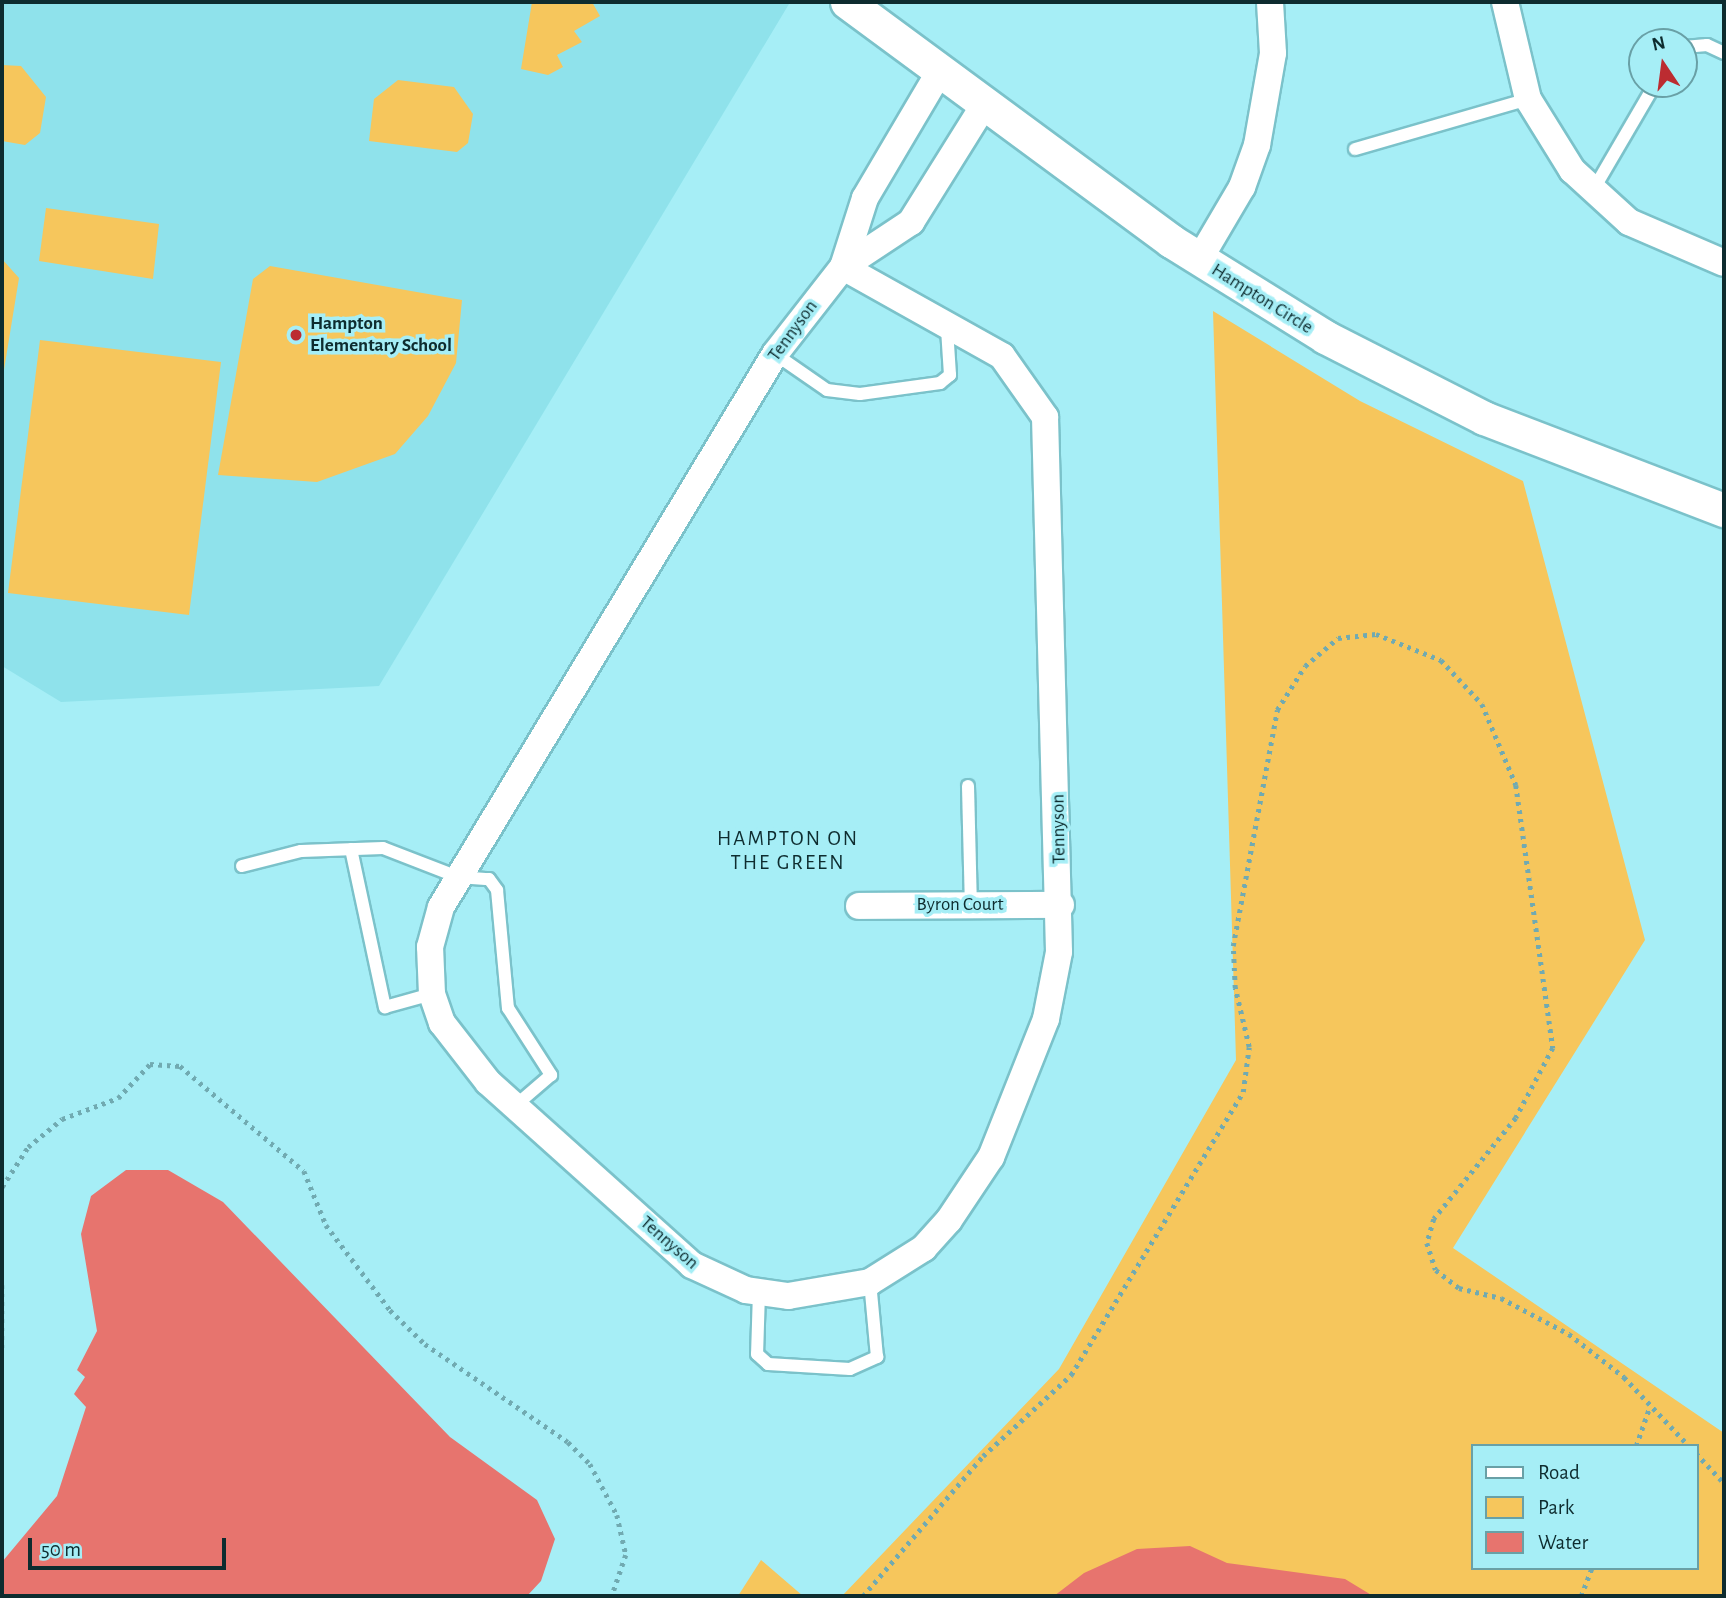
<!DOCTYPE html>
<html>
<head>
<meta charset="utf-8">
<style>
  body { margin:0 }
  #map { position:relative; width:1726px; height:1598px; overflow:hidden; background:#a6eef6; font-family:"Alegreya Sans",sans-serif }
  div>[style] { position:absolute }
  .built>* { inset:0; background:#8fe2eb }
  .green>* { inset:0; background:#f6c65c }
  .water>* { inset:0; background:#e7746e }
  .path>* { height:4.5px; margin-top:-2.25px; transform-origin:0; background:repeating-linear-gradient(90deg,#71aab1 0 3.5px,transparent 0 8.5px) }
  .roads { filter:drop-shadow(2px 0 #7bc2ca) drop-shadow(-2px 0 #7bc2ca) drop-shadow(0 2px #7bc2ca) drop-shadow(0 -2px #7bc2ca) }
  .service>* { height:12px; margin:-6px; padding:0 6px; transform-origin:6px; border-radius:6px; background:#fff }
  .minor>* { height:26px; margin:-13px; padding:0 13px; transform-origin:13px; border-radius:13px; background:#fff }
  .tertiary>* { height:33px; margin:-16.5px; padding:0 16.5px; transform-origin:16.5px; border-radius:16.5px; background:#fff }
  .dots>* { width:19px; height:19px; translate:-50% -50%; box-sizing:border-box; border:4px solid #a6eef6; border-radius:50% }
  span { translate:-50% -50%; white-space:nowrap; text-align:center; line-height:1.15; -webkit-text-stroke:7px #a6eef6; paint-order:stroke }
  .street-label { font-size:19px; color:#0e2c2f }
  .poi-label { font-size:19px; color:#0e2c2f; font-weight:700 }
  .left { translate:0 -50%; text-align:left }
  .neighbourhood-label { font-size:21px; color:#0e2c2f; letter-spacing:2px }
  .frame { position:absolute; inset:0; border:4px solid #0e2c2f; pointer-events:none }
  .legend { position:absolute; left:1471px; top:1444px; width:228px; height:126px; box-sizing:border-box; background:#a6eef6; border:2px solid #69a0a6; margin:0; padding:9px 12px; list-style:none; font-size:21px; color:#0e2c2f }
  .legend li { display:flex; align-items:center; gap:14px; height:35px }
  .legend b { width:35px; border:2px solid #69a0a6 }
  .north { position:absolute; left:1628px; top:28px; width:70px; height:70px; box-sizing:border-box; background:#a6eef6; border:2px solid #69a0a6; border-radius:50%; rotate:347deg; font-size:19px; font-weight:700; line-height:28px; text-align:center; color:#0e2c2f }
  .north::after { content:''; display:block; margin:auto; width:24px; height:32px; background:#bc2c31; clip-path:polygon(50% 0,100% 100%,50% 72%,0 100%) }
  .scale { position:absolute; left:28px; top:1538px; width:198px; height:32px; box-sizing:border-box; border:4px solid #0e2c2f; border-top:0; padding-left:9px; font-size:21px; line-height:24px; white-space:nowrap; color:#0e2c2f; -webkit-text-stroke:5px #a6eef6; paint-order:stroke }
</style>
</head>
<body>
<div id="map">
  <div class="built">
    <i style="clip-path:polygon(2px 2px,787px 2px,789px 4px,379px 686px,61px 702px,2px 666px)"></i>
  </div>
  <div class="green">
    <i style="clip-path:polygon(532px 2px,592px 2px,600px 16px,574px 31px,582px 42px,557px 55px,563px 67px,548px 75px,521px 69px)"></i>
    <i style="clip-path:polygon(2px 65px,21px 66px,46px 97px,40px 133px,25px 145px,2px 141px)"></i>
    <i style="clip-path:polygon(398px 80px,454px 87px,473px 114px,468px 143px,457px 152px,369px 141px,374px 99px)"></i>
    <i style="clip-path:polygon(46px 208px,159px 224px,153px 279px,39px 261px)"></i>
    <i style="clip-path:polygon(2px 259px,19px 278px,2px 382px)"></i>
    <i style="clip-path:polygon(270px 266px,462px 300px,456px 363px,428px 416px,395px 454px,317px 482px,218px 475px,253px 279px)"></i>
    <i style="clip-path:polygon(evenodd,1213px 311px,1360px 401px,1523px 481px,1645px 940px,1453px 1248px,1724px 1433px,1724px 1596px,842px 1596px,1059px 1369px,1236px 1060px,1213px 311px,1472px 1446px,1696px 1446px,1696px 1568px,1472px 1568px,1472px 1446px)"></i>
    <i style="clip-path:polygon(40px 340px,221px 362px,189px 615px,8px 593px)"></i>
    <i style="clip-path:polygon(761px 1560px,803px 1596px,738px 1596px)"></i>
  </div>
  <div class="water">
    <i style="clip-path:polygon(126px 1170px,168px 1170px,223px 1202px,450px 1437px,537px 1500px,555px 1539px,541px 1581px,527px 1596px,2px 1596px,2px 1562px,57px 1496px,86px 1407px,74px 1394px,85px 1377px,77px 1370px,97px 1331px,81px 1234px,91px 1196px)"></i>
    <i style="clip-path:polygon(1190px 1546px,1227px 1563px,1345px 1579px,1373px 1596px,1054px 1596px,1084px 1573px,1137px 1549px)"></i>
  </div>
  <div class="path">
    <i style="left:2px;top:1187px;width:48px;rotate:-57deg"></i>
    <i style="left:28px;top:1147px;width:44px;rotate:-39.5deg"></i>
    <i style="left:62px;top:1119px;width:60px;rotate:-20.6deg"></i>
    <i style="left:118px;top:1098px;width:47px;rotate:-46.7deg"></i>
    <i style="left:150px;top:1064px;width:30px;rotate:4deg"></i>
    <i style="left:180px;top:1066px;width:162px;rotate:40.3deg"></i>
    <i style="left:304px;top:1171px;width:58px;rotate:67.8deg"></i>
    <i style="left:326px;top:1225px;width:106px;rotate:53deg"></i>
    <i style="left:390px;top:1310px;width:49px;rotate:44.2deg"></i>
    <i style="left:425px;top:1344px;width:173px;rotate:34.4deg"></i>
    <i style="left:568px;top:1442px;width:31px;rotate:45deg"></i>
    <i style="left:590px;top:1464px;width:58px;rotate:62.1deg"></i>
    <i style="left:617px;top:1515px;width:41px;rotate:77.3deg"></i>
    <i style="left:626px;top:1555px;width:43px;rotate:108.9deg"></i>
    <i style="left:2px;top:1285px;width:65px;rotate:90deg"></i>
    <i style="left:1636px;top:1446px;width:42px;rotate:-70.7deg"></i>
    <i style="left:1696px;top:1453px;width:41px;rotate:47deg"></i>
    <i style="left:863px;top:1596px;width:184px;rotate:-49.4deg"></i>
    <i style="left:983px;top:1456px;width:120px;rotate:-42.6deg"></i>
    <i style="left:1071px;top:1375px;width:331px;rotate:-58.7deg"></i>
    <i style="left:1243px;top:1092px;width:45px;rotate:-82.4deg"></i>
    <i style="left:1249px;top:1047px;width:61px;rotate:-103.3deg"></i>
    <i style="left:1235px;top:988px;width:42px;rotate:-92.7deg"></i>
    <i style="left:1233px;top:946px;width:240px;rotate:-79.4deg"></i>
    <i style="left:1277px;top:710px;width:52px;rotate:-57.5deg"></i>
    <i style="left:1305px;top:666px;width:43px;rotate:-40.3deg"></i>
    <i style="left:1338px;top:638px;width:38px;rotate:-6deg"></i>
    <i style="left:1376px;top:634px;width:70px;rotate:21.8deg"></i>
    <i style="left:1441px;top:660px;width:60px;rotate:47deg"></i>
    <i style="left:1482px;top:704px;width:88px;rotate:67.2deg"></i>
    <i style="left:1516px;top:785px;width:266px;rotate:82deg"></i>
    <i style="left:1553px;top:1048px;width:79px;rotate:117.9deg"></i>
    <i style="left:1516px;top:1118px;width:130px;rotate:129.1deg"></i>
    <i style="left:1434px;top:1219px;width:25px;rotate:106deg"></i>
    <i style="left:1427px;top:1243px;width:28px;rotate:72deg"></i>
    <i style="left:1436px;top:1270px;width:29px;rotate:38deg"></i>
    <i style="left:1459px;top:1288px;width:43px;rotate:13.4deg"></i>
    <i style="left:1501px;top:1298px;width:77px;rotate:27.9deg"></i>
    <i style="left:1569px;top:1334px;width:70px;rotate:38deg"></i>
    <i style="left:1624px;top:1377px;width:95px;rotate:46.7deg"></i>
    <i style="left:1581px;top:1596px;width:30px;rotate:-69deg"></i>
  </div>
  <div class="roads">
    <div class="service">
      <i style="left:1684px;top:47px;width:23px;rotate:-5deg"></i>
      <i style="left:1707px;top:45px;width:19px;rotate:25deg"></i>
      <i style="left:1355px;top:149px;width:180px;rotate:-16.1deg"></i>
      <i style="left:1592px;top:192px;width:125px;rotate:-59.7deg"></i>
      <i style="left:775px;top:354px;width:63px;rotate:34.7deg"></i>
      <i style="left:827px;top:390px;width:33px;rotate:7deg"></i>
      <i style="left:860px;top:394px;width:81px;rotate:-7.8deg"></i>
      <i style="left:940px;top:383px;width:13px;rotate:-39deg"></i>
      <i style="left:950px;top:375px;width:47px;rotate:-93.7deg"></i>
      <i style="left:968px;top:786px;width:119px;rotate:88.6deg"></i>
      <i style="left:351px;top:849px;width:162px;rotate:77.9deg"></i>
      <i style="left:385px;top:1007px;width:49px;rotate:-15.5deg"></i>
      <i style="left:242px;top:866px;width:61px;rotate:-14.3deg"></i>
      <i style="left:301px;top:851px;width:82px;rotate:-2.1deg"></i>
      <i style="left:383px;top:848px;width:80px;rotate:21.1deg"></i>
      <i style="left:458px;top:877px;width:31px;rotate:4deg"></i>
      <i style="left:489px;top:879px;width:14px;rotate:54deg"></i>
      <i style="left:497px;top:890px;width:119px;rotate:84.7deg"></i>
      <i style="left:508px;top:1008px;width:80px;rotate:57.3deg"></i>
      <i style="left:551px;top:1075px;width:46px;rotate:139.4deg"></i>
      <i style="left:759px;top:1292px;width:62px;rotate:91.8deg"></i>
      <i style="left:757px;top:1354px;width:15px;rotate:42deg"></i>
      <i style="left:768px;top:1364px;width:82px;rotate:3.5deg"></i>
      <i style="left:850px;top:1369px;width:30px;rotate:-24deg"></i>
      <i style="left:877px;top:1357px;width:75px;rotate:-95.3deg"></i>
    </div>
    <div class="minor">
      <i style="left:1505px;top:2px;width:100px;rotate:76.7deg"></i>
      <i style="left:1528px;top:99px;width:84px;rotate:58.2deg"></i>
      <i style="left:1572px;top:170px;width:77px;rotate:42.4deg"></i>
      <i style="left:1629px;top:222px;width:103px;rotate:23.3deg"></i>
      <i style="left:1199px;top:260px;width:85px;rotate:-59.5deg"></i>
      <i style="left:1242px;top:187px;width:45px;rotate:-70.3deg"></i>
      <i style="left:1257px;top:145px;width:93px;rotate:-80.1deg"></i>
      <i style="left:1273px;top:53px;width:51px;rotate:-93.4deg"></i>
      <i style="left:843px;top:267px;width:182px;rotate:29.2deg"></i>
      <i style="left:1002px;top:356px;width:75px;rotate:54.8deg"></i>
      <i style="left:1045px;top:417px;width:535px;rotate:88.5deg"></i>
      <i style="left:1059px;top:952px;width:68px;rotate:101deg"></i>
      <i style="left:1046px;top:1019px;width:149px;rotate:111.7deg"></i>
      <i style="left:991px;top:1157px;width:76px;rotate:123.7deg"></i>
      <i style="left:949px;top:1220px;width:38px;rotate:132deg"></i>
      <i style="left:924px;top:1248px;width:64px;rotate:147.8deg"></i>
      <i style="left:870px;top:1282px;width:83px;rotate:170.3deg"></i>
      <i style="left:788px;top:1296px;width:42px;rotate:-171.9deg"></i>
      <i style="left:746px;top:1290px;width:60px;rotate:-155.2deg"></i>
      <i style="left:692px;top:1265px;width:274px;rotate:-138.1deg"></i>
      <i style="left:488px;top:1082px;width:75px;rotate:-127.9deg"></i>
      <i style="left:442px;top:1023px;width:31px;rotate:-109deg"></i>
      <i style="left:432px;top:994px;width:47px;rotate:-92.4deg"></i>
      <i style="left:430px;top:947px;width:41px;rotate:-74.6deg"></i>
      <i style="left:441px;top:907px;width:646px;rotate:-58.87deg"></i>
      <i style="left:775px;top:354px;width:110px;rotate:-52deg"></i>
      <i style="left:843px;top:267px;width:82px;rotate:-33.5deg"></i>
      <i style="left:911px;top:222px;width:138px;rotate:-58deg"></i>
      <i style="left:843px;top:267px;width:72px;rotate:-72.3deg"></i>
      <i style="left:865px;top:198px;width:147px;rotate:-59.4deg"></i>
      <i style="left:859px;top:906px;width:202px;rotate:-0.3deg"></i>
    </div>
    <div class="tertiary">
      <i style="left:847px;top:2px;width:403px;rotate:36.4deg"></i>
      <i style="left:1171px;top:241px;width:181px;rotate:31.9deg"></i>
      <i style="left:1325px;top:337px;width:178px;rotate:27deg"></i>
      <i style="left:1484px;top:418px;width:257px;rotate:21deg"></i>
    </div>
  </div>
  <div class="dots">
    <i style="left:296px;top:335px;background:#bc2c31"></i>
  </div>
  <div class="street-label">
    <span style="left:1262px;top:299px;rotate:32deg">Hampton Circle</span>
    <span style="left:793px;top:331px;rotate:-54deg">Tennyson</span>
    <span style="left:1059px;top:829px;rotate:-91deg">Tennyson</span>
    <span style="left:960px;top:905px">Byron Court</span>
    <span style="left:669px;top:1243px;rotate:41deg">Tennyson</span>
  </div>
  <div class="poi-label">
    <span class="left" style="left:310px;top:335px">Hampton<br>Elementary School</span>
  </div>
  <div class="neighbourhood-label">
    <span style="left:788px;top:851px">HAMPTON ON<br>THE GREEN</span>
  </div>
  <div class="frame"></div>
  <ul class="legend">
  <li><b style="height:9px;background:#fff"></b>Road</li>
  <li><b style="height:19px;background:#f6c65c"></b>Park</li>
  <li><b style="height:19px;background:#e7746e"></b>Water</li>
  </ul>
  <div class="north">N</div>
  <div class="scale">50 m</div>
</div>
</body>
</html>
